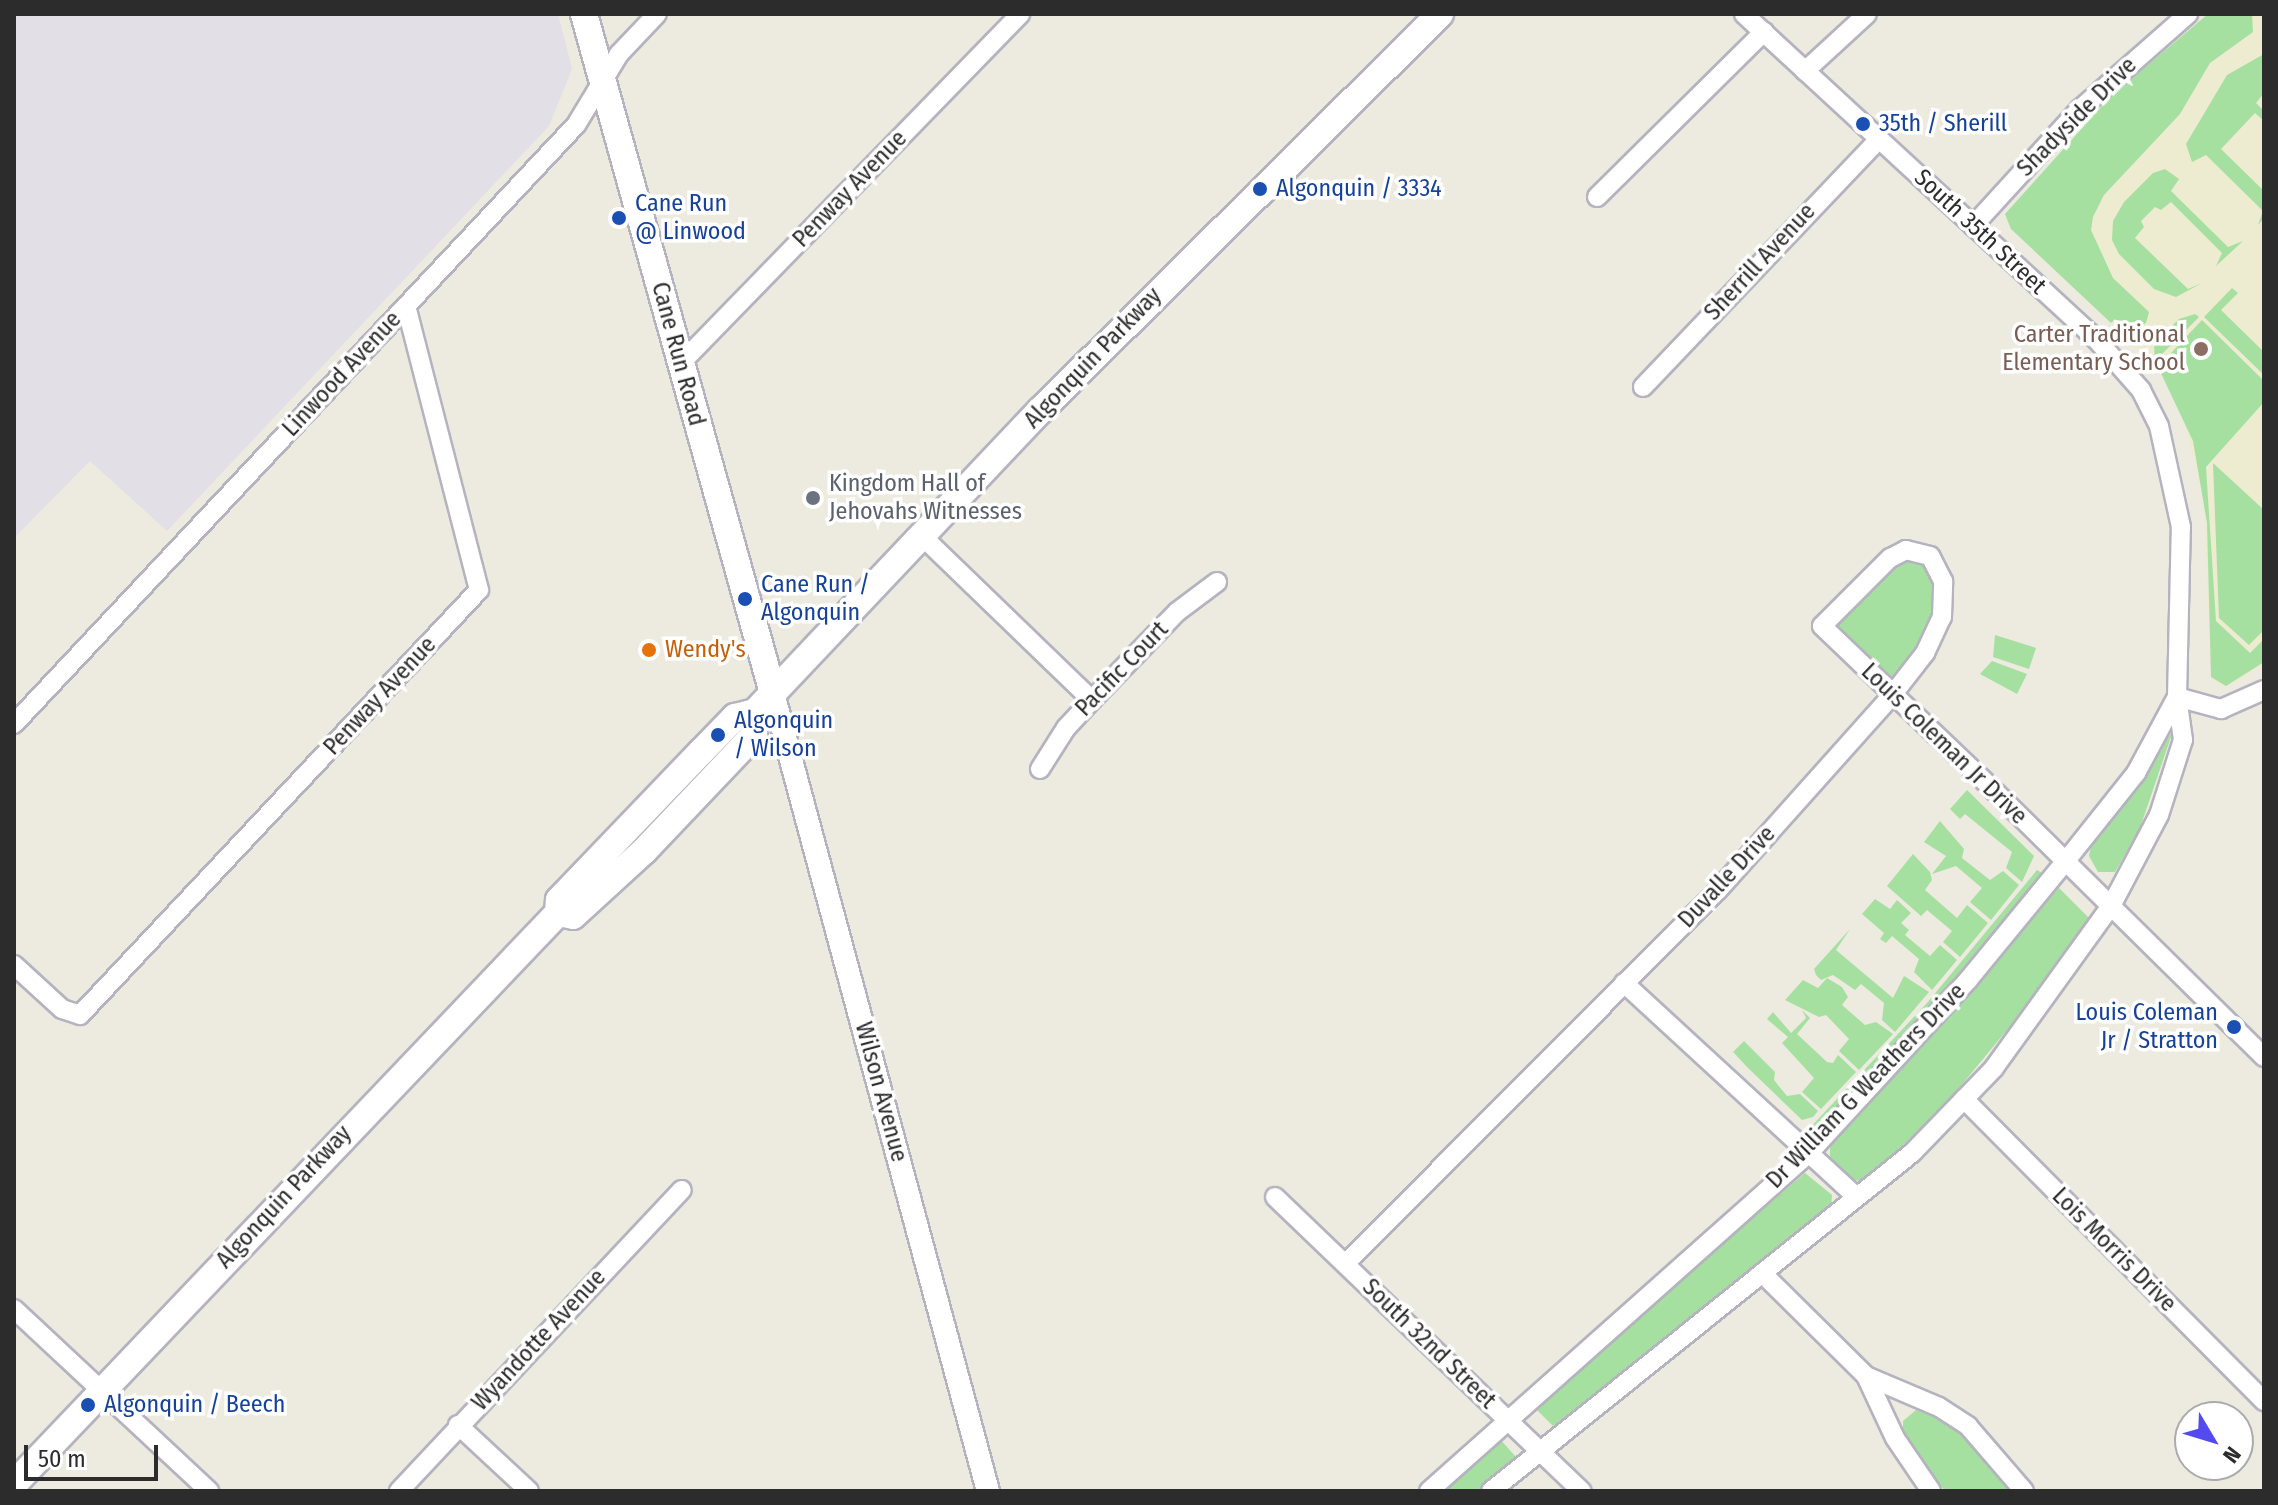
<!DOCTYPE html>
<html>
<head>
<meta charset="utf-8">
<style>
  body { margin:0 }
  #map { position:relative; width:2278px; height:1505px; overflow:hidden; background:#edeae0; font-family:"Fira Sans Condensed",sans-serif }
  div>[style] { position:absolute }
  .industrial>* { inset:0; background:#e3dfe6 }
  .education>* { inset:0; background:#edebd0 }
  .green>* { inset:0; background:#a6e0a0 }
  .roads { filter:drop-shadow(2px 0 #b4b3bf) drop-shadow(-2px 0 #b4b3bf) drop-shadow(0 2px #b4b3bf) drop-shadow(0 -2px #b4b3bf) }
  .minor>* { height:18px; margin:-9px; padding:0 9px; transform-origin:9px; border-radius:9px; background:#fff }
  .tertiary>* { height:22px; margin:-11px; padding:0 11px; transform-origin:11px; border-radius:11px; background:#fff }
  .secondary>* { height:26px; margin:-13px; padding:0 13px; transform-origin:13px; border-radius:13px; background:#fff }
  .dots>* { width:22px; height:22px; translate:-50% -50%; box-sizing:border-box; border:4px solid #fff; border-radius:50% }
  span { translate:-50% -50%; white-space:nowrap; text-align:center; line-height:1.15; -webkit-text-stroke:7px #fff; paint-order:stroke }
  .street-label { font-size:24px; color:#2c2c2c }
  .transit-label { font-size:24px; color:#164399 }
  .left { translate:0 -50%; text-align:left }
  .right { translate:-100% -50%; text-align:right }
  .education-label { font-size:24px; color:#785e54 }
  .worship-label { font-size:24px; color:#5b616d }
  .food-label { font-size:24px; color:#c56008 }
  .frame { position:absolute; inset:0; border:16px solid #2c2c2c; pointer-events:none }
  .north { position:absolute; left:2174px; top:1401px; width:80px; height:80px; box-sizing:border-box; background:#fff; border:2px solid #ababab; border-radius:50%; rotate:128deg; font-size:22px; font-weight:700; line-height:32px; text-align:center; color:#2c2c2c }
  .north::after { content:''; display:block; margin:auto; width:28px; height:36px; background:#534aef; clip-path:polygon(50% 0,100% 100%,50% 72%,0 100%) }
  .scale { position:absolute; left:24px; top:1445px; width:134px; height:36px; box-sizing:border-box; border:4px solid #2c2c2c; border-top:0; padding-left:10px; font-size:24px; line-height:28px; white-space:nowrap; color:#2c2c2c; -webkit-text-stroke:6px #fff; paint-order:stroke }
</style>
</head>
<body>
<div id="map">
  <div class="industrial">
    <i style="clip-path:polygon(14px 14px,558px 14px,572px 69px,549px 126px,167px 531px,90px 461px,14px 538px)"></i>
  </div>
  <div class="education">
    <i style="clip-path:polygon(2208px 14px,2264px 14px,2264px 662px,2235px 683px,2220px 686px,2211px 677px,2204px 498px,2181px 408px,2157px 367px,2004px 219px,2110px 97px)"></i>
  </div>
  <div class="green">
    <i style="clip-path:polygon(2208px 14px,2252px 14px,2253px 32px,2210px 63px,2180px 114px,2104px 195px,2093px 217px,2091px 230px,2113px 278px,2149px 312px,2146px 323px,2130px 332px,2115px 319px,2111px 323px,2011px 229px,2005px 214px,2110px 97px)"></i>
    <i style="clip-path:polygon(2264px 54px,2264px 93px,2256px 103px,2264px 111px,2264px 121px,2255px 113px,2221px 149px,2264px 191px,2264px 218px,2258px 225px,2263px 211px,2206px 155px,2192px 162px,2186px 144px,2227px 75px)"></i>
    <i style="clip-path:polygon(2165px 169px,2179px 179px,2171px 191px,2228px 247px,2243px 241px,2216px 266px,2222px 253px,2171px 202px,2161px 210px,2155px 207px,2141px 221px,2144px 227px,2135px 238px,2188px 289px,2202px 283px,2176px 297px,2154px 289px,2119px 254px,2112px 240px,2113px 221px,2124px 202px,2153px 173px)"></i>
    <i style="clip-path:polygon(2232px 288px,2238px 293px,2221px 310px,2264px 352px,2264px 375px,2204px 317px)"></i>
    <i style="clip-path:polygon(2195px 314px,2199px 317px,2155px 361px,2154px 344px,2179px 319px)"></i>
    <i style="clip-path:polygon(2202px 320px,2264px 381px,2264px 402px,2206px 467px,2216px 621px,2250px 653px,2264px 639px,2264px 662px,2226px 686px,2211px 677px,2207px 523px,2193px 441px,2158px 367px)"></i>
    <i style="clip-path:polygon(2213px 463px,2264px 510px,2264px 630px,2249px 645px,2219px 618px)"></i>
    <i style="clip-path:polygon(1911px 557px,1928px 565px,1935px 582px,1934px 612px,1921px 646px,1891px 680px,1837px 626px,1898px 562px)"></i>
    <i style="clip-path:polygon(1995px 635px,2036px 648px,2029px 669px,1993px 657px)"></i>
    <i style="clip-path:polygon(1992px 661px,2027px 674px,2017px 694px,1980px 674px)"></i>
    <i style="clip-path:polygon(2173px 731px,2140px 828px,2115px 872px,2098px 872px,2089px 856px,2091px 846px)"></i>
    <i style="clip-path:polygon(1967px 790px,2034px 856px,2022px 882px,2006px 868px,2012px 852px,1965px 814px,1960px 819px,1950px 809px)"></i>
    <i style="clip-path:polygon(1940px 821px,1964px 849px,1962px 858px,1990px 880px,2003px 871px,2019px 885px,1991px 920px,1970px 902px,1982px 888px,1956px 866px,1932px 874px,1946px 856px,1924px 842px)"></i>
    <i style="clip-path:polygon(1913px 854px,1930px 872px,1932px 880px,1925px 890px,1957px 918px,1967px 905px,1988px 923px,1960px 957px,1943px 942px,1952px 931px,1927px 910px,1921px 916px,1887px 886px)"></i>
    <i style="clip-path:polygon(2037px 870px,2044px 874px,1933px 1008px,1819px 1128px,1806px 1132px,1927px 1003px)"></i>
    <i style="clip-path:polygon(2059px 888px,2089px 918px,2050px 978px,1945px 1105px,1872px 1175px,1859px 1181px,1850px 1178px,1830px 1158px,1830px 1143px)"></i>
    <i style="clip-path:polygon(1875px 899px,1890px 909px,1897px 900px,1911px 913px,1901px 923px,1909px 930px,1905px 935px,1930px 956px,1940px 945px,1957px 960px,1932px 990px,1914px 972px,1919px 959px,1892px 936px,1886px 943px,1880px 939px,1884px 933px,1862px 914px)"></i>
    <i style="clip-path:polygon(1850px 929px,1836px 950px,1893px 998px,1904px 976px,1929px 992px,1895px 1032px,1882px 1020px,1884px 1003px,1861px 984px,1855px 990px,1833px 975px,1821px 980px,1816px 975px,1814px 969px)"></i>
    <i style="clip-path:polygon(1827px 978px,1842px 987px,1848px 997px,1842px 1005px,1865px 1025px,1876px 1022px,1893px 1034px,1859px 1070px,1839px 1051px,1849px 1039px,1826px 1015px,1819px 1017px,1785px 1000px,1803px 980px,1818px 988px)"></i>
    <i style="clip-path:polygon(1802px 1010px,1810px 1018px,1797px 1034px,1827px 1062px,1833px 1063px,1838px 1055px,1856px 1072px,1821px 1109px,1802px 1092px,1814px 1078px,1782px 1043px,1788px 1037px,1767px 1019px,1773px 1012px,1791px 1033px,1806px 1018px)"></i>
    <i style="clip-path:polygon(1744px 1041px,1775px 1072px,1774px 1080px,1787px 1096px,1800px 1094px,1818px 1111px,1813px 1117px,1802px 1120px,1748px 1068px,1733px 1052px)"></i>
    <i style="clip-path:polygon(1805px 1173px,1832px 1195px,1831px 1208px,1820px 1218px,1553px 1426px,1533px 1406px)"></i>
    <i style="clip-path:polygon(1916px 1410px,1933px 1413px,1962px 1432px,2015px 1491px,1945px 1491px,1903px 1436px,1903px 1421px)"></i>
    <i style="clip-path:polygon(1499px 1438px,1516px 1457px,1477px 1491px,1442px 1491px)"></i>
  </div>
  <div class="roads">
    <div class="minor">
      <i style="left:1805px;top:71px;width:84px;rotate:-42.6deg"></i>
      <i style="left:1597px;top:197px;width:235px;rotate:-44.7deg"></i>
      <i style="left:1973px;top:226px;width:159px;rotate:-47.6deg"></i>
      <i style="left:2080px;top:109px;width:144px;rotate:-41.3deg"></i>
      <i style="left:680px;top:364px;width:488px;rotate:-45.8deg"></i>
      <i style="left:1643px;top:387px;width:342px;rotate:-46.4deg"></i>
      <i style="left:923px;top:537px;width:235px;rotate:44deg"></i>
      <i style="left:2177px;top:697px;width:46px;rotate:15.3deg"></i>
      <i style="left:2221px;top:709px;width:47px;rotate:-23.8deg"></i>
      <i style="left:14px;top:724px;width:821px;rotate:-46.83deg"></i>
      <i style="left:576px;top:125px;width:83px;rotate:-58.8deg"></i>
      <i style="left:619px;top:54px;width:55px;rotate:-46.5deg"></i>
      <i style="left:1040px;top:769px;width:49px;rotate:-57.6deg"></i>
      <i style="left:1066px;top:728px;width:38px;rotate:-47deg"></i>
      <i style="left:1092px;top:700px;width:122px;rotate:-46deg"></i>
      <i style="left:1177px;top:612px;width:50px;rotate:-36.9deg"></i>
      <i style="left:14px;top:965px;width:65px;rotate:42.5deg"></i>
      <i style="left:62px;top:1009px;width:19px;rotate:18deg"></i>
      <i style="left:80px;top:1015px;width:583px;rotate:-46.81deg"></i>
      <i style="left:479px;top:590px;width:293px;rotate:-104.4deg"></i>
      <i style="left:1624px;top:983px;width:315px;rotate:42.6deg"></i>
      <i style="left:1964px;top:1099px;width:426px;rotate:45.2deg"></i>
      <i style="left:1275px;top:1197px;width:425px;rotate:43.8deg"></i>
      <i style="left:1345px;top:1264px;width:528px;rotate:-45.08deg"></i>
      <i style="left:1718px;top:890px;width:263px;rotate:-48.2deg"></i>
      <i style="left:1893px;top:694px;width:52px;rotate:-52deg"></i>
      <i style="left:1925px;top:653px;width:40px;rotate:-65deg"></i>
      <i style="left:1942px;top:617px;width:36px;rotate:-88deg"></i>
      <i style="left:1943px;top:581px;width:28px;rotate:-117deg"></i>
      <i style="left:1930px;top:556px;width:25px;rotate:-166deg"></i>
      <i style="left:1906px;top:550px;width:18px;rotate:153deg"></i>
      <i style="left:1890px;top:558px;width:96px;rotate:135deg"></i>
      <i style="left:1822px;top:626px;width:98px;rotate:43.8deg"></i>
      <i style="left:1893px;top:694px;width:113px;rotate:43.6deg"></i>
      <i style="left:1975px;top:772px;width:406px;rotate:44.6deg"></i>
      <i style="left:1762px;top:1273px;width:146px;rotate:44.7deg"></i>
      <i style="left:1866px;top:1376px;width:68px;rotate:64.9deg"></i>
      <i style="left:1895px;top:1438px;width:64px;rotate:55.8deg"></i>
      <i style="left:14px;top:1309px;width:267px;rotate:43deg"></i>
      <i style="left:1866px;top:1376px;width:79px;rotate:23deg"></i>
      <i style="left:1939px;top:1407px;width:35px;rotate:33deg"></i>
      <i style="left:1968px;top:1426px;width:86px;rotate:49.3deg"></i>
      <i style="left:458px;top:1425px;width:97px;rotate:42.9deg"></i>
      <i style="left:399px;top:1491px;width:413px;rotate:-46.8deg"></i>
      <i style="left:1429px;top:1491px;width:509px;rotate:-41.65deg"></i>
      <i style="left:1809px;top:1153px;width:235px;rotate:-47.4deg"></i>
      <i style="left:1968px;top:980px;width:153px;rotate:-50.6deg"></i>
      <i style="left:2065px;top:862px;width:114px;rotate:-51.4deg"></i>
      <i style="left:2136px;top:773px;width:86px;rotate:-61.7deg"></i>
      <i style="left:1491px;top:1491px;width:540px;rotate:-38.76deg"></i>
      <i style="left:1912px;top:1153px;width:118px;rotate:-46deg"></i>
      <i style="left:1994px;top:1068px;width:200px;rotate:-54.2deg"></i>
      <i style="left:2111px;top:906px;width:103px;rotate:-62.2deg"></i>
      <i style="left:2159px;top:815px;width:79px;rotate:-72.3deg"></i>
      <i style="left:2183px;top:740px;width:43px;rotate:-97.9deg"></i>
      <i style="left:2177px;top:697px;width:170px;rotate:-88.7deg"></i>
      <i style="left:2181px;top:527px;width:103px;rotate:-102.3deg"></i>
      <i style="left:2159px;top:426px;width:40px;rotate:-116.6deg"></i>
      <i style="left:2141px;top:390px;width:68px;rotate:-131.4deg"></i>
      <i style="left:2096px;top:339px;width:479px;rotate:-137.3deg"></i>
    </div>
    <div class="tertiary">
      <i style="left:773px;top:693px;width:826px;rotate:74.92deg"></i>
    </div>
    <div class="secondary">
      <i style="left:584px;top:14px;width:705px;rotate:74.45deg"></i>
      <i style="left:558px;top:913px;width:15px;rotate:11deg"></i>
      <i style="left:573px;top:916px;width:96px;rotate:-42.5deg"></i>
      <i style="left:644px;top:851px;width:160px;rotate:-46.5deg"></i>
      <i style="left:754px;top:735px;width:23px;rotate:-88deg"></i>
      <i style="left:14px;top:1484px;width:789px;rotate:-46.39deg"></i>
      <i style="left:558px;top:913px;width:13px;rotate:-86deg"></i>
      <i style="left:559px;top:900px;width:205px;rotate:-46.2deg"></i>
      <i style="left:701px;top:752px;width:49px;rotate:-45.8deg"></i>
      <i style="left:735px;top:717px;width:21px;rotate:-14deg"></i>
      <i style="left:755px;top:712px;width:416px;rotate:-46.6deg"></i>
      <i style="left:1041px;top:410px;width:562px;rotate:-44.78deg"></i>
    </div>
  </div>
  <div class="dots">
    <i style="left:1863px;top:124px;background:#1a4fb4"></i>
    <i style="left:1260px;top:189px;background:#1a4fb4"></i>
    <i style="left:619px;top:218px;background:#1a4fb4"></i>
    <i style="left:2201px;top:349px;background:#8d6e63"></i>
    <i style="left:813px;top:498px;background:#6b7280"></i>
    <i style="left:745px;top:599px;background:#1a4fb4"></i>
    <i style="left:649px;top:650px;background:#e8710a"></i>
    <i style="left:718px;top:735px;background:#1a4fb4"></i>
    <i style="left:2234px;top:1027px;background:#1a4fb4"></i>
    <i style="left:88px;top:1405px;background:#1a4fb4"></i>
  </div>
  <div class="street-label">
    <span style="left:2077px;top:117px;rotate:-45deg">Shadyside Drive</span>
    <span style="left:850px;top:189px;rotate:-46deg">Penway Avenue</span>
    <span style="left:1980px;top:232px;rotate:43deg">South 35th Street</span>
    <span style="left:1760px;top:262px;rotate:-47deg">Sherrill Avenue</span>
    <span style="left:678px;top:354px;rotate:75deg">Cane Run Road</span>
    <span style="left:1093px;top:358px;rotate:-46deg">Algonquin Parkway</span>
    <span style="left:342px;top:374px;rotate:-47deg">Linwood Avenue</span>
    <span style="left:1122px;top:669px;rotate:-46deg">Pacific Court</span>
    <span style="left:380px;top:696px;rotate:-47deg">Penway Avenue</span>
    <span style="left:1944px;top:744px;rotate:44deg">Louis Coleman Jr Drive</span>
    <span style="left:1727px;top:877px;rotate:-47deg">Duvalle Drive</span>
    <span style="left:1866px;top:1086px;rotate:-46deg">Dr William G Weathers Drive</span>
    <span style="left:881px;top:1092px;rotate:75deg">Wilson Avenue</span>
    <span style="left:284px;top:1197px;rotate:-47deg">Algonquin Parkway</span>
    <span style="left:2114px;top:1250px;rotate:45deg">Lois Morris Drive</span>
    <span style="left:539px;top:1340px;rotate:-47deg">Wyandotte Avenue</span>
    <span style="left:1429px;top:1344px;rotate:44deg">South 32nd Street</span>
  </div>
  <div class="transit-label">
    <span class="left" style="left:1879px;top:124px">35th / Sherill</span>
    <span class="left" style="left:1276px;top:189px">Algonquin / 3334</span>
    <span class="left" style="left:635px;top:218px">Cane Run<br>@ Linwood</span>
    <span class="left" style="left:761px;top:599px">Cane Run /<br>Algonquin</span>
    <span class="left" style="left:734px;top:735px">Algonquin<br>/ Wilson</span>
    <span class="right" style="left:2218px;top:1027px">Louis Coleman<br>Jr / Stratton</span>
    <span class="left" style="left:104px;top:1405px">Algonquin / Beech</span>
  </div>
  <div class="education-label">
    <span class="right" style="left:2185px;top:349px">Carter Traditional<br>Elementary School</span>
  </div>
  <div class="worship-label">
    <span class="left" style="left:829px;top:498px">Kingdom Hall of<br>Jehovahs Witnesses</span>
  </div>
  <div class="food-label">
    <span class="left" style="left:665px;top:650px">Wendy's</span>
  </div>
  <div class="frame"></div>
  <div class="north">N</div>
  <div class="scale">50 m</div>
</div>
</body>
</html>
